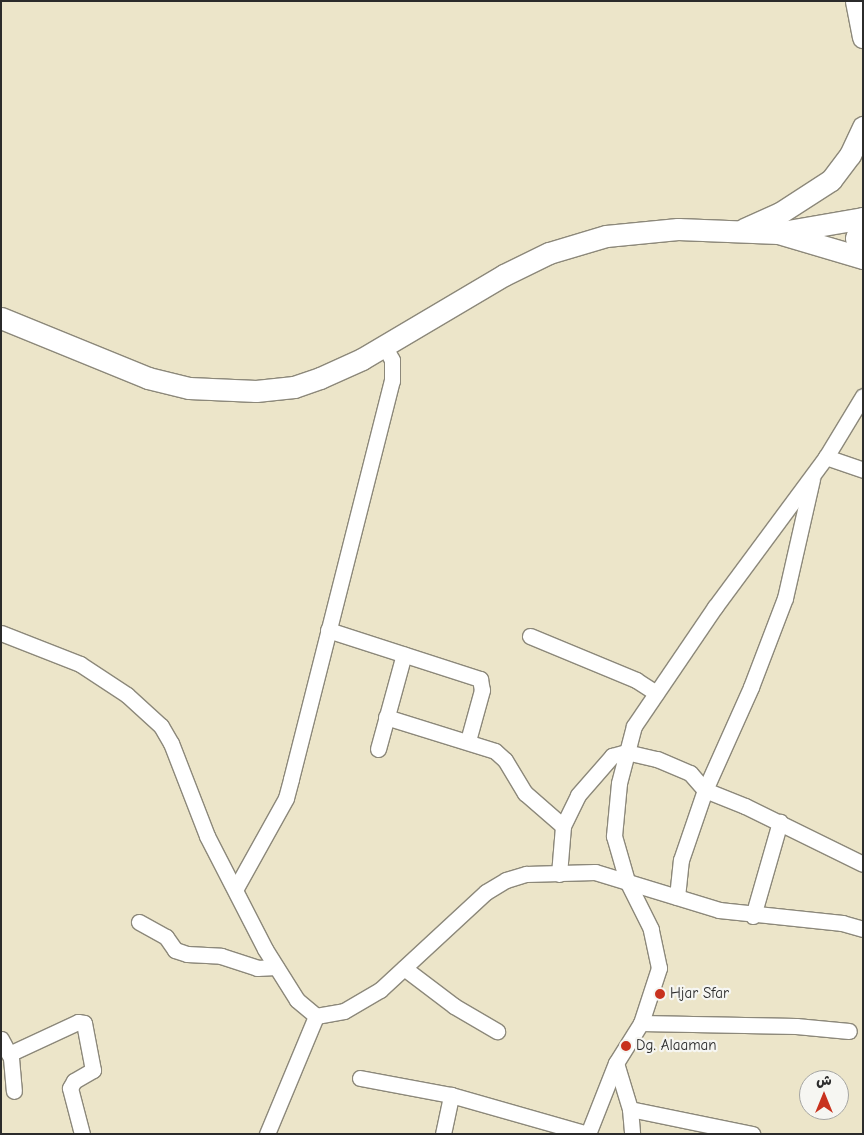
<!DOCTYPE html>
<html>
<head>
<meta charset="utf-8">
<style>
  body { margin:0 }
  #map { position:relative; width:864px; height:1135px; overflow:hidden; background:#ece5c9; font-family:"Comic Neue","Playpen Sans Arabic",sans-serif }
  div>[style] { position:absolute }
  .roads { filter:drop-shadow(1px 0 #8c887a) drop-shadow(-1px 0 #8c887a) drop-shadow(0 1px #8c887a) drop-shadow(0 -1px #8c887a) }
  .street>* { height:15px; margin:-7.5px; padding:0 7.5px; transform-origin:7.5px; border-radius:7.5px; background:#fff }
  .secondary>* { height:21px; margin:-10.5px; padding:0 10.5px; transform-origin:10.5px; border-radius:10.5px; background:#fff }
  .dots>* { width:14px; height:14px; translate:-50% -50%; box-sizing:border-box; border:2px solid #f6f6f2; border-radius:50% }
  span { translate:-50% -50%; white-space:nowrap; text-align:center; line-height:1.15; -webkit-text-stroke:4.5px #f6f6f2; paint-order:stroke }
  .poi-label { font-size:15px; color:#2b2b2b }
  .left { translate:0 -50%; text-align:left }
  .frame { position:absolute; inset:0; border:2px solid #2b2b2b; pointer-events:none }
  .north { position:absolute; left:799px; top:1070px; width:50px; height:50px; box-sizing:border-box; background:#f6f6f2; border:1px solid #a5a5a2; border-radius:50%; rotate:0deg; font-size:14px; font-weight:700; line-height:20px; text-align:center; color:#2b2b2b }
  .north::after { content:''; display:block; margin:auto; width:18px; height:22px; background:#c8321e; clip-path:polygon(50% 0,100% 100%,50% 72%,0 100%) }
</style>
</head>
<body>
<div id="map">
  <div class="roads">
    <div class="street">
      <i style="left:826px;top:457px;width:39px;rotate:19deg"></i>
      <i style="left:328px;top:630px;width:160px;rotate:17.9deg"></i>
      <i style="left:480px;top:679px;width:11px;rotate:80deg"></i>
      <i style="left:482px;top:690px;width:53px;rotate:105.4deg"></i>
      <i style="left:1px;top:633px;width:85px;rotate:21.4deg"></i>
      <i style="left:80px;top:664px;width:56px;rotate:33.4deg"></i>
      <i style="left:127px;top:695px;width:46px;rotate:42.4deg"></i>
      <i style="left:161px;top:726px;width:20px;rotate:60deg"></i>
      <i style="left:171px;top:743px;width:100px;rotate:68.8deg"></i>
      <i style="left:207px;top:836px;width:127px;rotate:62.8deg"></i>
      <i style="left:265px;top:949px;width:60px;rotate:57.9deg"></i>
      <i style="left:297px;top:1000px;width:25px;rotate:40deg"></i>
      <i style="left:316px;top:1016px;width:28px;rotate:-10deg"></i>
      <i style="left:344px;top:1011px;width:42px;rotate:-30.3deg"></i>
      <i style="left:380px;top:990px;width:144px;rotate:-42.8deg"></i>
      <i style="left:486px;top:892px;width:23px;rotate:-31deg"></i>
      <i style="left:506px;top:880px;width:21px;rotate:-17deg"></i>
      <i style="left:526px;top:874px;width:69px;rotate:-1.7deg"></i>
      <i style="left:595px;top:872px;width:130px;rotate:17deg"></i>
      <i style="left:719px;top:910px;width:124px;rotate:6deg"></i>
      <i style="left:842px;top:923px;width:22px;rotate:16deg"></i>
      <i style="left:530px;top:636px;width:115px;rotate:22.5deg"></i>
      <i style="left:636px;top:680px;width:24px;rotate:33deg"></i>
      <i style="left:386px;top:717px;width:114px;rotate:17.3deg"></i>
      <i style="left:495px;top:751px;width:13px;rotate:42deg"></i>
      <i style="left:505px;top:760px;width:39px;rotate:59deg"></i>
      <i style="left:525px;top:793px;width:50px;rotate:41deg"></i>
      <i style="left:378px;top:749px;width:98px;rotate:-74.7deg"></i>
      <i style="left:559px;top:874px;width:48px;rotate:-85.2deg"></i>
      <i style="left:563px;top:826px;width:34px;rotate:-64deg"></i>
      <i style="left:578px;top:795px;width:52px;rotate:-48.9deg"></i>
      <i style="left:612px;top:756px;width:15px;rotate:-16deg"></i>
      <i style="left:626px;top:752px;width:32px;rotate:13deg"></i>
      <i style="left:657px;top:759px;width:36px;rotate:23deg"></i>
      <i style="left:690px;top:773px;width:23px;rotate:49deg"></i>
      <i style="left:705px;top:790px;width:43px;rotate:21.8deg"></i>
      <i style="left:745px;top:806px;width:131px;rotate:26.2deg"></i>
      <i style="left:236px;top:888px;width:103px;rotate:-60.9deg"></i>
      <i style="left:286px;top:798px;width:20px;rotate:-75deg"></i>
      <i style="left:291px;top:779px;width:411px;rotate:-75.8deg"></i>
      <i style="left:392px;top:381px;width:21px;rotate:-90deg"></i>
      <i style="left:392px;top:360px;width:17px;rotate:-118deg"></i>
      <i style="left:677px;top:897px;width:37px;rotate:-84deg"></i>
      <i style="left:681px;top:860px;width:74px;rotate:-71.1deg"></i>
      <i style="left:705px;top:790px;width:113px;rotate:-65.9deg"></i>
      <i style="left:751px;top:687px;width:95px;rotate:-69.1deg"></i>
      <i style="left:785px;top:598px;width:122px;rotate:-77.2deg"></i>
      <i style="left:753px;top:916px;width:98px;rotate:-74deg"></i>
      <i style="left:139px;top:922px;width:31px;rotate:29deg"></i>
      <i style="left:166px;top:937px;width:16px;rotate:55deg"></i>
      <i style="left:175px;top:950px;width:13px;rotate:18deg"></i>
      <i style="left:187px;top:954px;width:34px;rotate:3deg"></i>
      <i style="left:221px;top:956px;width:38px;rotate:18deg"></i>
      <i style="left:257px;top:968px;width:19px;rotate:-3deg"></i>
      <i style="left:404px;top:968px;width:63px;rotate:37.2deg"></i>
      <i style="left:454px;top:1006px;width:50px;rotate:30.2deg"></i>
      <i style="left:641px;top:1023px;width:155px;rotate:1.1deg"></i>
      <i style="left:796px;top:1026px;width:53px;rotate:5.4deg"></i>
      <i style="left:1px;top:1039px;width:21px;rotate:62deg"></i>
      <i style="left:11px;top:1058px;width:33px;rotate:85deg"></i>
      <i style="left:9px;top:1054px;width:76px;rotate:-24.9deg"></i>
      <i style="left:78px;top:1022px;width:6px;rotate:9deg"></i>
      <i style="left:84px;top:1023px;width:48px;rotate:79.2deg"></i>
      <i style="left:93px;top:1070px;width:22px;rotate:150deg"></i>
      <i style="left:74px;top:1081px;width:8px;rotate:120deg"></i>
      <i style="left:70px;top:1088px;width:48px;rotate:75.4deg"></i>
      <i style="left:616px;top:1063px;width:48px;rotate:73.1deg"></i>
      <i style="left:630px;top:1109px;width:25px;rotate:85deg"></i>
      <i style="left:360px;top:1078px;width:93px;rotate:10.6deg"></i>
      <i style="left:451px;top:1095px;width:142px;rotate:15.9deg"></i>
      <i style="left:630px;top:1109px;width:125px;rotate:11.6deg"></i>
      <i style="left:267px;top:1134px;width:128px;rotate:-67.4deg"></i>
      <i style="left:443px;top:1134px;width:40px;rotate:-78deg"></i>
      <i style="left:588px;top:1134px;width:76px;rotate:-68.5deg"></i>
      <i style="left:616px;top:1063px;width:47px;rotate:-58deg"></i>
      <i style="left:641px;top:1023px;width:58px;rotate:-71.9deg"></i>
      <i style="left:659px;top:968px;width:40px;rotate:-102deg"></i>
      <i style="left:651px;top:929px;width:54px;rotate:-116.6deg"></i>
      <i style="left:627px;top:881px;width:47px;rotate:-106.1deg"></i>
      <i style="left:614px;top:836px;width:53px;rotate:-84.6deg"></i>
      <i style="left:619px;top:783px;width:59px;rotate:-75.3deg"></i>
      <i style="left:634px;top:726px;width:144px;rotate:-55.8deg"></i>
      <i style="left:715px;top:607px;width:187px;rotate:-53.5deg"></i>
      <i style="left:826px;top:457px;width:71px;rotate:-58.8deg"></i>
    </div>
    <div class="secondary">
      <i style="left:856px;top:1px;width:37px;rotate:79deg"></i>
      <i style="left:863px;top:218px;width:21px;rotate:109deg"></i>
      <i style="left:856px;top:238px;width:21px;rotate:71deg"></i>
      <i style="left:744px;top:229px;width:39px;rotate:-24deg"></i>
      <i style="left:780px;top:213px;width:61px;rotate:-32.9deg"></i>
      <i style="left:831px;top:180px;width:31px;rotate:-53deg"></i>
      <i style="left:850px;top:155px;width:31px;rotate:-65deg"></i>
      <i style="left:782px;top:232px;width:82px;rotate:-9.8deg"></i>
      <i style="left:1px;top:318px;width:159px;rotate:22.2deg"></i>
      <i style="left:148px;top:378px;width:42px;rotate:13.7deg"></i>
      <i style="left:189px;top:388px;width:67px;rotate:2.6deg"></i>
      <i style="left:256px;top:391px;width:38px;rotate:-6deg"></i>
      <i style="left:294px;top:387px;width:28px;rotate:-19deg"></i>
      <i style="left:320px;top:378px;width:46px;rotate:-24.3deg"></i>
      <i style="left:362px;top:359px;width:165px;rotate:-30.6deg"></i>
      <i style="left:504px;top:275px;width:50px;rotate:-26.1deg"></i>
      <i style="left:549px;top:253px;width:59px;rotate:-16.6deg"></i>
      <i style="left:606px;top:236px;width:72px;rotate:-5.6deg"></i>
      <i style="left:678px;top:229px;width:100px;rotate:2.3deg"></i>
      <i style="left:778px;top:233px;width:89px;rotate:16.4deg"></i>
    </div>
  </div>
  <div class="dots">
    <i style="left:660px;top:994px;background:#c8321e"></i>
    <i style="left:626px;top:1046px;background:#c8321e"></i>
  </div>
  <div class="poi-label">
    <span class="left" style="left:670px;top:994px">Hjar Sfar</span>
    <span class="left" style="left:636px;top:1046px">Dg. Alaaman</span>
  </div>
  <div class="frame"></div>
  <div class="north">ش</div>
</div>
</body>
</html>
